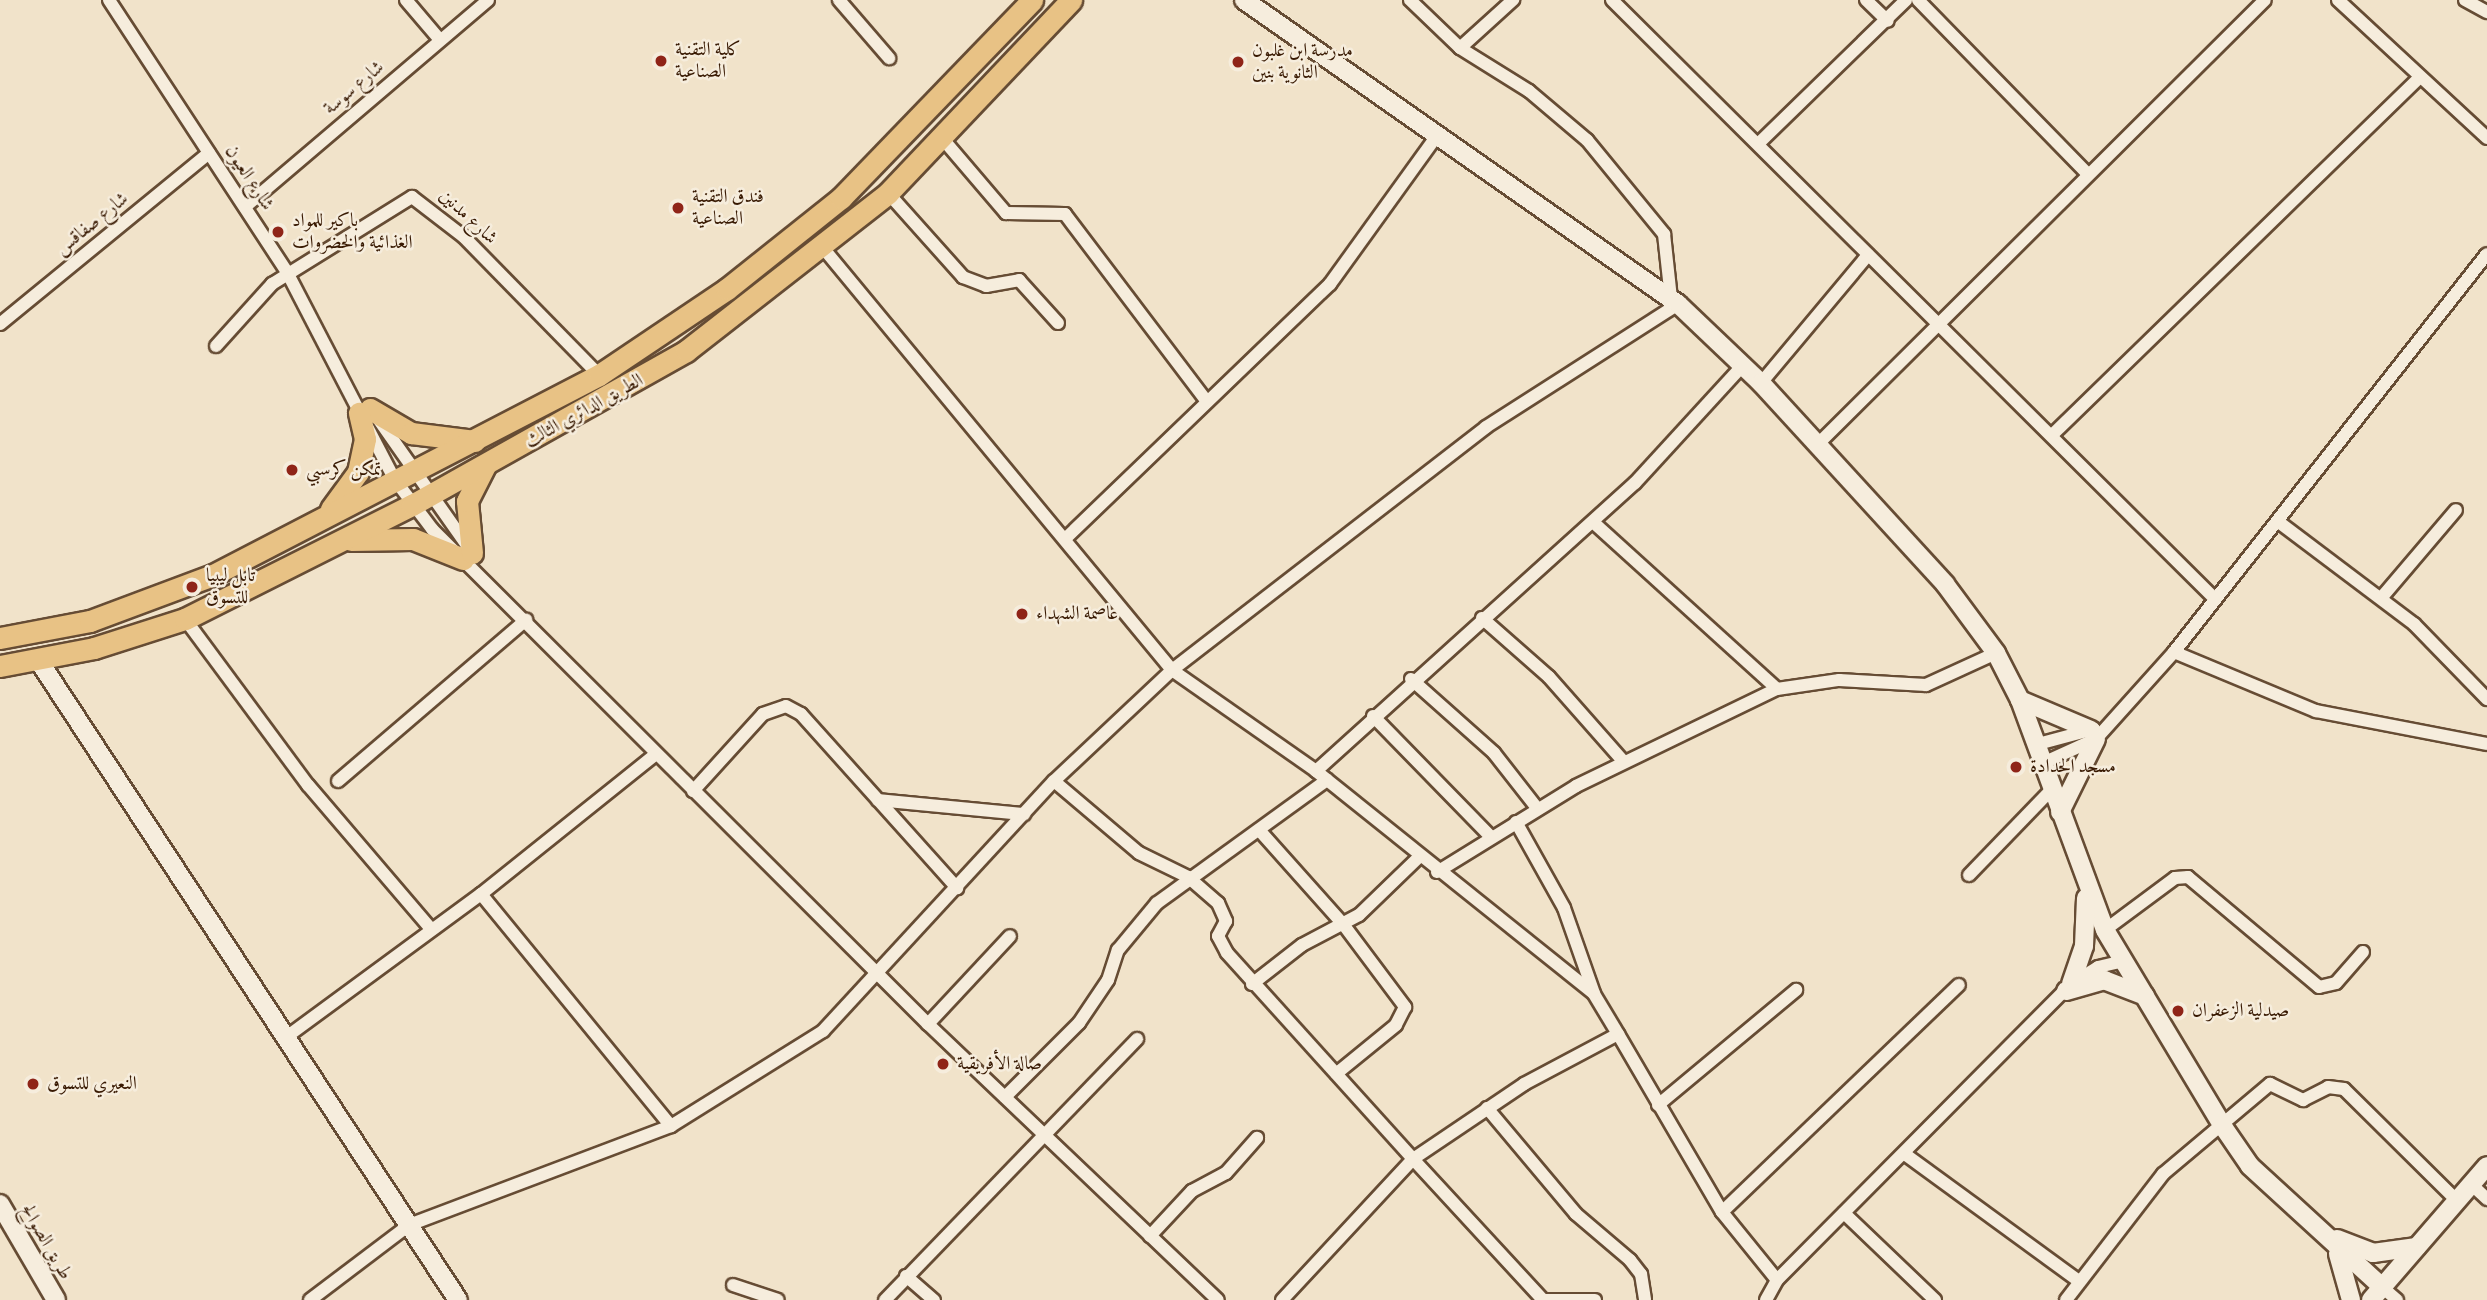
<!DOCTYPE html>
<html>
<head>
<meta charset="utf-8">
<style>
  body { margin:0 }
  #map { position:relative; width:2487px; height:1300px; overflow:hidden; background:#f1e3ca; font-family:Alegreya,Amiri,serif }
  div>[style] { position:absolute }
  .roads { filter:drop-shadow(2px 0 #664c34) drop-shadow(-2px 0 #664c34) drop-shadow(0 2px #664c34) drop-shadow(0 -2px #664c34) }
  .street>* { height:12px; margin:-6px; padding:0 6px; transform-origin:6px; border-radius:6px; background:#f6eddd }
  .secondary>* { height:18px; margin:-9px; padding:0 9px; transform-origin:9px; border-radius:9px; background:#f6eddd }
  .primary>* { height:21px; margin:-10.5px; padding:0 10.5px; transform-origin:10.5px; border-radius:10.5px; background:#e8c285 }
  .dots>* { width:19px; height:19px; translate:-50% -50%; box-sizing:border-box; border:4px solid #f6eddd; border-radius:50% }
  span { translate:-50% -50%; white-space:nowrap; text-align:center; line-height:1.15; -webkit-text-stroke:5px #f6eddd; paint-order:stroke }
  .poi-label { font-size:19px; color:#381902 }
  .left { translate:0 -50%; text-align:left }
  .street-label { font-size:19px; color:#381902 }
</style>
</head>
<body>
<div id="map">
  <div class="roads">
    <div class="street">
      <i style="left:109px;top:0;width:327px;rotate:56.8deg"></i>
      <i style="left:288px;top:274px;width:232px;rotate:62.6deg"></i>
      <i style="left:395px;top:480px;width:61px;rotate:52.9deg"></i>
      <i style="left:432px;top:529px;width:701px;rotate:44.94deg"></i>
      <i style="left:928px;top:1024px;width:400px;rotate:43.6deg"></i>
      <i style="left:406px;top:0;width:52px;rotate:49.6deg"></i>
      <i style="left:839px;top:0;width:77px;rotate:49.2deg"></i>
      <i style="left:1410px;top:0;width:69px;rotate:43.8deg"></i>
      <i style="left:1460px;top:48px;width:81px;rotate:31.9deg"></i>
      <i style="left:1529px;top:91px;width:76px;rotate:40.2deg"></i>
      <i style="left:1587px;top:140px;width:122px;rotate:50.7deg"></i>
      <i style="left:1664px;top:234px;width:64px;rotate:83.8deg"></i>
      <i style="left:1612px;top:0;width:850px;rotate:44.81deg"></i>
      <i style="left:1866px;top:0;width:30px;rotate:44deg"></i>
      <i style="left:1918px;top:0;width:242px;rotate:45.7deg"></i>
      <i style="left:2338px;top:0;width:203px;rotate:42.8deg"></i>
      <i style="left:2465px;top:0;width:25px;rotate:29deg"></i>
      <i style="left:1460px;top:48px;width:72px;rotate:-42.2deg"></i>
      <i style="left:942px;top:138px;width:99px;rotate:49.5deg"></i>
      <i style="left:1006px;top:213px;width:59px;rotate:1deg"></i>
      <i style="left:1065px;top:214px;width:231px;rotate:52.9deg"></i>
      <i style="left:1759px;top:143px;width:205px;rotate:-44.2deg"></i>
      <i style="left:888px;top:193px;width:113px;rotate:48.2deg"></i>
      <i style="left:963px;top:277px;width:25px;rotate:21deg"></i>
      <i style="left:986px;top:286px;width:34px;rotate:-10deg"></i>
      <i style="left:1019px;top:280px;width:58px;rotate:47.8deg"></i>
      <i style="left:245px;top:207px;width:319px;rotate:-40.4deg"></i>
      <i style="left:824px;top:249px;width:546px;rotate:50.42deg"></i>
      <i style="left:1172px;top:670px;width:176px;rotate:35deg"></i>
      <i style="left:1316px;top:771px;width:356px;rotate:38.7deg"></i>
      <i style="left:1594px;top:994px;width:47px;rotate:59deg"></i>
      <i style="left:0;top:324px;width:270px;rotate:-39.3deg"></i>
      <i style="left:216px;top:346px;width:84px;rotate:-47.9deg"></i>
      <i style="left:272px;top:284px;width:165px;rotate:-31.9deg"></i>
      <i style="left:412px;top:197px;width:66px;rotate:37.6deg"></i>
      <i style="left:464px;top:237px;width:193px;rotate:45.6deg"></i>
      <i style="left:1761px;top:383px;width:167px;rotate:-50.1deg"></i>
      <i style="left:379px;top:420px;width:153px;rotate:54.9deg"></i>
      <i style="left:2052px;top:435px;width:512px;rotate:-44.21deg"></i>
      <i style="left:1817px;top:445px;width:631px;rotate:-44.81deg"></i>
      <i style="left:1593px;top:522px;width:248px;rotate:42.2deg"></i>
      <i style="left:2280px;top:523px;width:168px;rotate:37deg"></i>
      <i style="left:2414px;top:624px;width:105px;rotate:45.8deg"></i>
      <i style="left:1065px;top:539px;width:368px;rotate:-43.9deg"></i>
      <i style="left:1330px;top:284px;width:181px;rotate:-54.2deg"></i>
      <i style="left:2382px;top:597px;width:114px;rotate:-49.6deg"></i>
      <i style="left:1482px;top:618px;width:89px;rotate:41.4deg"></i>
      <i style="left:1549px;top:677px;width:112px;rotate:48.6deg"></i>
      <i style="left:185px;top:619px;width:207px;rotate:53.5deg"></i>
      <i style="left:308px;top:785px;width:188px;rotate:49.5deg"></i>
      <i style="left:2174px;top:652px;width:154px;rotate:22.6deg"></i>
      <i style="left:2316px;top:711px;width:174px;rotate:10.9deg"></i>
      <i style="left:1411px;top:679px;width:111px;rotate:41.7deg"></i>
      <i style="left:1494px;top:753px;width:70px;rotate:52deg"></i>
      <i style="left:1373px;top:716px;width:169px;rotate:45.7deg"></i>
      <i style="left:2038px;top:744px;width:58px;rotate:-15deg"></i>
      <i style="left:656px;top:754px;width:224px;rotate:141.3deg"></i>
      <i style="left:481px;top:894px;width:300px;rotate:50.7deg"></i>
      <i style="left:2043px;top:763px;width:58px;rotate:-24.4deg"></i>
      <i style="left:2096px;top:739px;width:117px;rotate:-48.1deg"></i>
      <i style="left:2174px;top:652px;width:506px;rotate:-51.82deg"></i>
      <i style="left:1316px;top:771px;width:430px;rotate:-42.1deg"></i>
      <i style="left:1635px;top:483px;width:160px;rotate:-47.5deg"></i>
      <i style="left:338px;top:781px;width:248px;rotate:-40.6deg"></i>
      <i style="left:1054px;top:781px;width:111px;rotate:40.3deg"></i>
      <i style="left:1139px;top:853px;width:55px;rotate:26.1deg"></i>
      <i style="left:1188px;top:877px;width:40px;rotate:41deg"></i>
      <i style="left:1218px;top:903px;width:20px;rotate:66deg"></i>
      <i style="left:1226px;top:921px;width:17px;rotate:118deg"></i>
      <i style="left:1218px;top:936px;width:19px;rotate:62deg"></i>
      <i style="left:1227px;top:953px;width:278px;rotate:47.9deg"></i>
      <i style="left:1413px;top:1159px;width:134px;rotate:-34deg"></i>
      <i style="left:1524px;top:1084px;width:106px;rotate:-28deg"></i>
      <i style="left:1618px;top:1034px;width:206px;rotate:59.7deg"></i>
      <i style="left:1722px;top:1212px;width:87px;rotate:51deg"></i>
      <i style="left:693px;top:791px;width:104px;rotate:-47.7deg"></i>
      <i style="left:763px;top:714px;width:24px;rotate:-19deg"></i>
      <i style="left:786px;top:706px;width:17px;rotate:28deg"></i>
      <i style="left:801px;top:714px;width:234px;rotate:48.1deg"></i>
      <i style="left:878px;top:800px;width:147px;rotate:5.5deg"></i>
      <i style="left:1516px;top:822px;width:98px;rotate:60.8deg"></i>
      <i style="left:1564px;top:908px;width:90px;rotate:70.6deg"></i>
      <i style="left:1260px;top:831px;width:125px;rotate:48.3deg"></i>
      <i style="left:1343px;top:924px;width:104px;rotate:53.2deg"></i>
      <i style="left:1405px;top:1007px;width:20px;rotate:117deg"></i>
      <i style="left:1396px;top:1025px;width:77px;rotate:140.8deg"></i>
      <i style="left:1437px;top:872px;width:163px;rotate:-31.7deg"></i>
      <i style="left:1576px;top:786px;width:223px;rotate:-25.8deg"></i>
      <i style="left:1777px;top:689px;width:63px;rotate:-8.3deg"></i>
      <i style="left:1839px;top:680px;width:87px;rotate:3.3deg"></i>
      <i style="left:1926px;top:685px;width:77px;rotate:-24.6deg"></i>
      <i style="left:1969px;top:875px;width:120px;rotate:-46deg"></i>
      <i style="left:2105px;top:930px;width:87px;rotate:-36.6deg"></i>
      <i style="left:2175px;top:878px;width:13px;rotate:-4deg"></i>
      <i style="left:2188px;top:877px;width:171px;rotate:40deg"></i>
      <i style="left:2319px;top:987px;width:17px;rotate:-13deg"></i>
      <i style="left:2336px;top:983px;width:41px;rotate:-48.9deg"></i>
      <i style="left:1252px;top:984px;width:63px;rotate:-38deg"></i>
      <i style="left:1302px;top:945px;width:64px;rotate:-27.8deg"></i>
      <i style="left:1359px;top:915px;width:82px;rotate:-44deg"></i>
      <i style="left:928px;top:1024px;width:120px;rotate:-47deg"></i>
      <i style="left:285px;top:1038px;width:243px;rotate:-36.3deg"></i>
      <i style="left:1005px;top:1097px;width:105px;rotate:-45deg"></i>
      <i style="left:1079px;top:1023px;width:52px;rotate:-56deg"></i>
      <i style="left:1108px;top:980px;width:32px;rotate:-72deg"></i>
      <i style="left:1118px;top:950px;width:61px;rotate:-50.3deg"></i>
      <i style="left:1157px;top:903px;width:210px;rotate:-35.9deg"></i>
      <i style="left:1658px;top:1105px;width:180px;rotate:-39.8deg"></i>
      <i style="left:1487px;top:1108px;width:138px;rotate:50deg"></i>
      <i style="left:1576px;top:1214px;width:71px;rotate:40.4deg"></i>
      <i style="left:1630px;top:1260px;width:18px;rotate:52deg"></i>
      <i style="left:1641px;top:1274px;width:26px;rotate:81deg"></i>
      <i style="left:1906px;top:1155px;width:214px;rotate:36.1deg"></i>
      <i style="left:2471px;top:1184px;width:22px;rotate:43deg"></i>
      <i style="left:1722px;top:1212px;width:328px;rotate:-43.8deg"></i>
      <i style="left:1844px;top:1213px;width:126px;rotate:43.7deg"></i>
      <i style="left:1150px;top:1236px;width:62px;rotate:-47deg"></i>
      <i style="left:1192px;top:1191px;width:38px;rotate:-28deg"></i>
      <i style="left:1226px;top:1173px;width:47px;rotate:-48.5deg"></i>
      <i style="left:906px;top:1276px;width:37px;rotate:41deg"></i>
      <i style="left:733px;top:1285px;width:47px;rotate:18.4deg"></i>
      <i style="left:2382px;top:1287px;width:20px;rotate:41deg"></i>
      <i style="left:310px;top:1300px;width:124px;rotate:-37.1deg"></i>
      <i style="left:409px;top:1225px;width:280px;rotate:-20.7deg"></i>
      <i style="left:671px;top:1126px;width:179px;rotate:-32deg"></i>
      <i style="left:823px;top:1031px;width:340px;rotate:-47.3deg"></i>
      <i style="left:1054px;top:781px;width:162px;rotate:-43.2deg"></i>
      <i style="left:1172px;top:670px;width:397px;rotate:-37.7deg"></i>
      <i style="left:1486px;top:427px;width:228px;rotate:-32.6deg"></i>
      <i style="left:885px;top:1300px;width:363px;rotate:-46deg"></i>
      <i style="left:1282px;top:1300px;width:192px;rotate:-47.1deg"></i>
      <i style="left:1413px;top:1159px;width:192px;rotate:47.3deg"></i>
      <i style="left:1544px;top:1300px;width:51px"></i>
      <i style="left:1766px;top:1300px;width:23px;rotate:-61deg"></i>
      <i style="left:1777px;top:1280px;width:417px;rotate:-45.2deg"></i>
      <i style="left:2071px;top:984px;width:32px;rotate:-32deg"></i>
      <i style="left:2098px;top:967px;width:26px;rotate:-13deg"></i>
      <i style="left:2066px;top:1300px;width:159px;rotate:-52.4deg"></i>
      <i style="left:2163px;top:1174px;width:140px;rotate:-40.1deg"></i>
      <i style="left:2270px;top:1084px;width:37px;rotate:26deg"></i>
      <i style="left:2303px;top:1100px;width:28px;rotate:-27deg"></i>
      <i style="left:2328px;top:1087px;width:16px;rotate:7deg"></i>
      <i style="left:2344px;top:1089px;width:159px;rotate:44.7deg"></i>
    </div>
    <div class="secondary">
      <i style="left:1244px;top:0;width:530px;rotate:35.01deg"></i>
      <i style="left:1678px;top:304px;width:115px;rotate:43.6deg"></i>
      <i style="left:1761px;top:383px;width:273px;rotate:47.5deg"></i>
      <i style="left:1945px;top:584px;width:86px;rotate:53.5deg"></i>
      <i style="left:1996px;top:653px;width:53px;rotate:62.9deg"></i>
      <i style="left:2020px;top:700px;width:245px;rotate:69.7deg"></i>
      <i style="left:2105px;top:930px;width:231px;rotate:59deg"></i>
      <i style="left:2224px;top:1128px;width:46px;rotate:55.6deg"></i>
      <i style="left:2250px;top:1166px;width:179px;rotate:42.5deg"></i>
      <i style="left:39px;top:661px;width:764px;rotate:56.75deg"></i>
      <i style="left:2020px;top:700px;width:77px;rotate:22.9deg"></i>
      <i style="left:2060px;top:812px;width:81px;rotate:-63.7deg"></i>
      <i style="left:2071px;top:984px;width:40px;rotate:-71.1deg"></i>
      <i style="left:2084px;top:946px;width:48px;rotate:-87.6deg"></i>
      <i style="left:2066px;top:991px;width:40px;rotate:-16deg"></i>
      <i style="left:2104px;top:980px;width:44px;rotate:21.3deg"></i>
      <i style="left:0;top:1204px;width:111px;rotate:59.7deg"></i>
      <i style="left:2337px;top:1239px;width:39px;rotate:21deg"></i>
      <i style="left:2373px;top:1253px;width:44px;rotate:-7.8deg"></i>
      <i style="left:2338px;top:1254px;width:48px;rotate:74.2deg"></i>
      <i style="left:2371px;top:1300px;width:177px;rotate:-49.1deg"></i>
    </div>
    <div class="primary">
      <i style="left:370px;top:409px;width:48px;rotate:30.3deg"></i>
      <i style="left:411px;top:433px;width:64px;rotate:7.1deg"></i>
      <i style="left:331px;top:509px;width:46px;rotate:-53.9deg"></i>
      <i style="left:358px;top:472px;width:34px;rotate:-78deg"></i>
      <i style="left:365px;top:439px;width:27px;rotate:-103deg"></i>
      <i style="left:351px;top:540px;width:62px;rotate:-0.9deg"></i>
      <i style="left:413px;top:539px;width:54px;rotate:21.8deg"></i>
      <i style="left:472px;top:553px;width:52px;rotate:-95.5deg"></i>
      <i style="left:467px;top:501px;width:39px;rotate:-63deg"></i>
      <i style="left:0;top:638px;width:92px;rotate:-10.7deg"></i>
      <i style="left:90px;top:621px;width:131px;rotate:-20.5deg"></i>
      <i style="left:213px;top:575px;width:435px;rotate:-27.4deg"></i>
      <i style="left:599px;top:375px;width:154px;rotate:-33.9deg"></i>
      <i style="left:727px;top:289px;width:146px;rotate:-38.6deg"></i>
      <i style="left:841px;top:198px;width:275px;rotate:-46deg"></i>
      <i style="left:0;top:666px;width:96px;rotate:-10.8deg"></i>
      <i style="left:94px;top:648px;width:96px;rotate:-17.7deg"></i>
      <i style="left:185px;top:619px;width:254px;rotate:-26.7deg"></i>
      <i style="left:412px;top:505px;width:314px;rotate:-29.3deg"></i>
      <i style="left:686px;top:351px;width:256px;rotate:-38deg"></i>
      <i style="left:888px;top:193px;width:266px;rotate:-46.5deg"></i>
    </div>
  </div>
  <div class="dots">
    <i style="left:661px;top:61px;background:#8f2418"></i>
    <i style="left:1238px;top:62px;background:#8f2418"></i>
    <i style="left:678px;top:208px;background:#8f2418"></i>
    <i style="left:278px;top:232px;background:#8f2418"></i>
    <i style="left:292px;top:470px;background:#8f2418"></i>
    <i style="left:192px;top:587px;background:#8f2418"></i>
    <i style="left:1022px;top:614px;background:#8f2418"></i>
    <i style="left:2016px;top:767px;background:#8f2418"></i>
    <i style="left:2178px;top:1011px;background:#8f2418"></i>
    <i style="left:943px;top:1064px;background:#8f2418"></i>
    <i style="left:33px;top:1084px;background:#8f2418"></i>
  </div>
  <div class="poi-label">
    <span class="left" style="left:675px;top:61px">كلية التقنية<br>الصناعية</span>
    <span class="left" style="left:1252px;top:62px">مدرسة ابن غلبون<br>الثانوية بنين</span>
    <span class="left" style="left:692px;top:208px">فندق التقنية<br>الصناعية</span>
    <span class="left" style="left:292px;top:232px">باكير للمواد<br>الغذائية والخضروات</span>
    <span class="left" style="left:306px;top:470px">تمكن كرسبي</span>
    <span class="left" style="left:206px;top:587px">تابل ليبيا<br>للتسوق</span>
    <span class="left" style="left:1036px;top:614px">عاصمة الشهداء</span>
    <span class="left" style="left:2030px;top:767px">مسجد الحدادة</span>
    <span class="left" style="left:2192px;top:1011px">صيدلية الزعفران</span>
    <span class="left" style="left:957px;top:1064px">صالة الأفريقية</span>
    <span class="left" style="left:47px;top:1084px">النعيري للتسوق</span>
  </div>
  <div class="street-label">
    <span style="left:354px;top:88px;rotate:-40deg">شارع سوسة</span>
    <span style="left:249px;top:178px;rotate:57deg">شارع العيون</span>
    <span style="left:468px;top:217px;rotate:43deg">شارع مدنين</span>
    <span style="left:92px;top:224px;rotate:-39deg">شارع صفاقس</span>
    <span style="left:584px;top:411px;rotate:-29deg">الطريق الدائري الثالث</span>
    <span style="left:46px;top:1242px;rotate:60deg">طريق الصوالح</span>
  </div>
</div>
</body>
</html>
